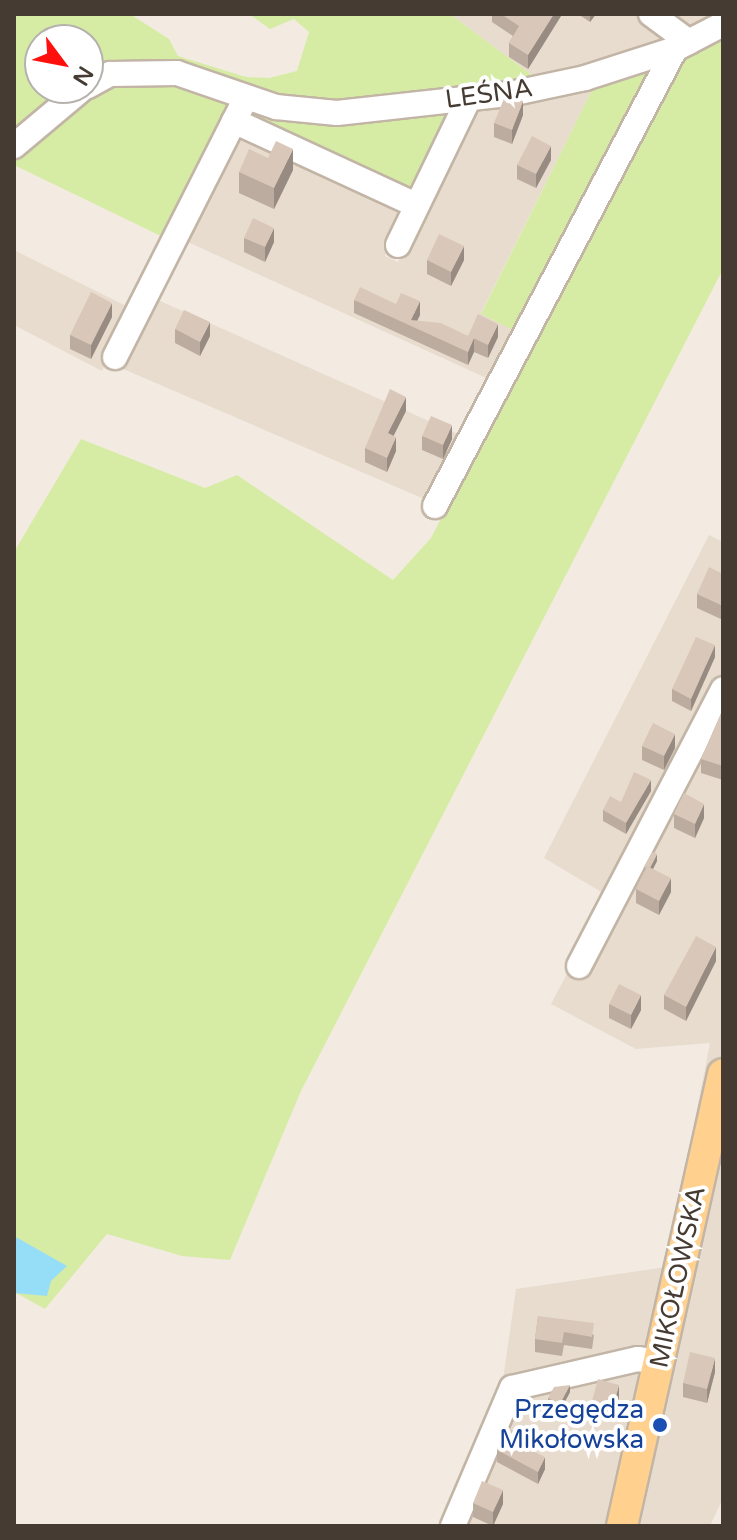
<!DOCTYPE html>
<html>
<head>
<meta charset="utf-8">
<style>
  body { margin:0 }
  #map { position:relative; width:737px; height:1540px; overflow:hidden; background:#f3ebe1; font-family:"Varela Round",sans-serif }
  div>[style] { position:absolute }
  .residential>* { inset:0; background:#e8dccf }
  .green>* { inset:0; background:#d6eca5 }
  .water>* { inset:0; background:#96ddf7 }
  .roads { filter:drop-shadow(2px 0 #c2b5a6) drop-shadow(-2px 0 #c2b5a6) drop-shadow(0 2px #c2b5a6) drop-shadow(0 -2px #c2b5a6) }
  .minor>* { height:24px; margin:-12px; padding:0 12px; transform-origin:12px; border-radius:12px; background:#fff }
  .major>* { height:30px; margin:-15px; padding:0 15px; transform-origin:15px; border-radius:15px; background:#ffd08e }
  .wall>* { inset:0; background:#bbac9f }
  .shaded-wall>* { inset:0; background:#988c82 }
  .building>* { inset:0; background:#d9c8b9 }
  .dots>* { width:22px; height:22px; translate:-50% -50%; box-sizing:border-box; border:4px solid #fff; border-radius:50% }
  span { translate:-50% -50%; white-space:nowrap; text-align:center; line-height:1.15; -webkit-text-stroke:8px #fff; paint-order:stroke }
  .street-label { font-size:26px; color:#453b32 }
  .transit-label { font-size:26px; color:#164399 }
  .right { translate:-100% -50%; text-align:right }
  .frame { position:absolute; inset:0; border:16px solid #453b32; pointer-events:none }
  .north { position:absolute; left:24px; top:24px; width:80px; height:80px; box-sizing:border-box; background:#fff; border:2px solid #b5b1ad; border-radius:50%; rotate:122deg; font-size:22px; font-weight:700; line-height:32px; text-align:center; color:#453b32 }
  .north::after { content:''; display:block; margin:auto; width:28px; height:36px; background:#ff100c; clip-path:polygon(50% 0,100% 100%,50% 72%,0 100%) }
</style>
</head>
<body>
<div id="map">
  <div class="residential">
    <i style="clip-path:polygon(450px 14px,723px 14px,723px 34px,541px 82px)"></i>
    <i style="clip-path:polygon(595px 84px,481px 313px,521px 334px,493px 381px,181px 239px,235px 128px,408px 211px,385px 256px,398px 262px,472px 106px)"></i>
    <i style="clip-path:polygon(14px 250px,130px 308px,102px 371px,14px 325px)"></i>
    <i style="clip-path:polygon(149px 296px,467px 438px,431px 502px,114px 365px)"></i>
    <i style="clip-path:polygon(709px 535px,723px 542px,723px 1498px,710px 1526px,443px 1526px,499px 1407px,516px 1289px,666px 1267px,710px 1043px,636px 1049px,551px 1004px,608px 896px,544px 858px)"></i>
  </div>
  <div class="green">
    <i style="clip-path:polygon(14px 14px,130px 14px,169px 39px,178px 56px,246px 77px,269px 78px,297px 71px,309px 32px,294px 19px,270px 29px,249px 14px,450px 14px,541px 82px,363px 103px,282px 102px,180px 69px,88px 78px,88px 40px,40px 40px,40px 88px,68px 88px,14px 137px)"></i>
    <i style="clip-path:polygon(723px 34px,723px 269px,301px 1091px,230px 1260px,182px 1256px,107px 1234px,45px 1309px,16px 1293px,47px 1295px,35px 1252px,14px 1236px,14px 552px,81px 439px,205px 488px,237px 475px,393px 580px,431px 538px,674px 65px)"></i>
    <i style="clip-path:polygon(662px 60px,521px 334px,481px 314px,595px 84px)"></i>
    <i style="clip-path:polygon(130px 83px,176px 83px,231px 107px,165px 238px,14px 165px,14px 155px,80px 98px)"></i>
    <i style="clip-path:polygon(459px 106px,415px 197px,250px 124px,250px 108px)"></i>
  </div>
  <div class="water">
    <i style="clip-path:polygon(14px 1236px,67px 1266px,51px 1281px,47px 1296px,14px 1293px)"></i>
  </div>
  <div class="roads">
    <div class="minor">
      <i style="left:651px;top:14px;width:47px;rotate:36.4deg"></i>
      <i style="left:88px;top:86px;width:25px;rotate:-29deg"></i>
      <i style="left:110px;top:74px;width:67px;rotate:-0.9deg"></i>
      <i style="left:177px;top:73px;width:105px;rotate:19deg"></i>
      <i style="left:276px;top:107px;width:61px;rotate:5.6deg"></i>
      <i style="left:337px;top:113px;width:174px;rotate:-6.3deg"></i>
      <i style="left:510px;top:94px;width:77px;rotate:-12deg"></i>
      <i style="left:585px;top:78px;width:95px;rotate:-17.9deg"></i>
      <i style="left:675px;top:49px;width:54px;rotate:-27.5deg"></i>
      <i style="left:234px;top:121px;width:193px;rotate:24.8deg"></i>
      <i style="left:14px;top:146px;width:90px;rotate:-40deg"></i>
      <i style="left:398px;top:245px;width:163px;rotate:-64.2deg"></i>
      <i style="left:115px;top:357px;width:290px;rotate:-63.2deg"></i>
      <i style="left:435px;top:506px;width:516px;rotate:-62.29deg"></i>
      <i style="left:579px;top:966px;width:312px;rotate:-62.5deg"></i>
      <i style="left:453px;top:1526px;width:150px;rotate:-66.9deg"></i>
      <i style="left:512px;top:1388px;width:129px;rotate:-13deg"></i>
      <i style="left:638px;top:1359px;width:22px;rotate:8deg"></i>
    </div>
    <div class="major">
      <i style="left:622px;top:1526px;width:463px;rotate:-77.4deg"></i>
    </div>
  </div>
  <div class="wall">
    <i style="clip-path:polygon(492px 14px,561px 14px,561px 16px,528px 69px,509px 57px,509px 43px,513px 36px,492px 22px)"></i>
    <i style="clip-path:polygon(578px 14px,596px 14px,590px 22px)"></i>
    <i style="clip-path:polygon(523px 115px,512px 144px,494px 137px,494px 123px)"></i>
    <i style="clip-path:polygon(551px 160px,536px 188px,517px 179px,517px 165px)"></i>
    <i style="clip-path:polygon(293px 170px,274px 209px,239px 193px,239px 172px)"></i>
    <i style="clip-path:polygon(244px 238px,274px 242px,265px 262px,244px 252px)"></i>
    <i style="clip-path:polygon(427px 260px,464px 260px,451px 286px,427px 274px)"></i>
    <i style="clip-path:polygon(354px 300px,420px 315px,417px 321px,468px 336px,498px 337px,488px 358px,474px 352px,468px 365px,354px 313px)"></i>
    <i style="clip-path:polygon(112px 317px,91px 359px,70px 349px,70px 335px)"></i>
    <i style="clip-path:polygon(175px 329px,210px 336px,200px 356px,175px 343px)"></i>
    <i style="clip-path:polygon(406px 411px,393px 436px,396px 451px,387px 472px,365px 462px,365px 448px)"></i>
    <i style="clip-path:polygon(422px 436px,452px 439px,443px 459px,422px 450px)"></i>
    <i style="clip-path:polygon(723px 574px,723px 620px,697px 608px,697px 594px)"></i>
    <i style="clip-path:polygon(715px 657px,691px 711px,672px 701px,672px 689px)"></i>
    <i style="clip-path:polygon(723px 709px,723px 780px,701px 773px,701px 759px)"></i>
    <i style="clip-path:polygon(642px 746px,675px 748px,664px 770px,642px 760px)"></i>
    <i style="clip-path:polygon(651px 791px,626px 834px,603px 821px,603px 810px)"></i>
    <i style="clip-path:polygon(674px 814px,704px 818px,695px 838px,674px 828px)"></i>
    <i style="clip-path:polygon(657px 861px,653px 869px,671px 892px,659px 915px,636px 903px,636px 889px,644px 873px,644px 867px)"></i>
    <i style="clip-path:polygon(716px 961px,686px 1021px,664px 1009px,664px 995px)"></i>
    <i style="clip-path:polygon(609px 1004px,641px 1010px,631px 1029px,609px 1018px)"></i>
    <i style="clip-path:polygon(538px 1316px,594px 1335px,592px 1349px,564px 1345px,562px 1356px,535px 1352px,535px 1339px)"></i>
    <i style="clip-path:polygon(715px 1372px,707px 1403px,683px 1397px,683px 1383px)"></i>
    <i style="clip-path:polygon(570px 1392px,560px 1411px,548px 1405px,548px 1398px)"></i>
    <i style="clip-path:polygon(619px 1399px,613px 1420px,592px 1415px,592px 1401px)"></i>
    <i style="clip-path:polygon(527px 1448px,545px 1469px,538px 1484px,497px 1462px,497px 1450px)"></i>
    <i style="clip-path:polygon(473px 1503px,503px 1504px,493px 1526px,473px 1517px)"></i>
  </div>
  <div class="shaded-wall">
    <i style="clip-path:polygon(554px 14px,561px 14px,561px 16px,528px 69px,528px 55px)"></i>
    <i style="clip-path:polygon(590px 14px,596px 14px,590px 22px)"></i>
    <i style="clip-path:polygon(523px 101px,523px 115px,512px 144px,512px 130px)"></i>
    <i style="clip-path:polygon(551px 146px,551px 160px,536px 188px,536px 174px)"></i>
    <i style="clip-path:polygon(293px 149px,293px 170px,274px 209px,274px 188px)"></i>
    <i style="clip-path:polygon(274px 228px,274px 242px,265px 262px,265px 247px)"></i>
    <i style="clip-path:polygon(464px 246px,464px 260px,451px 286px,451px 272px)"></i>
    <i style="clip-path:polygon(420px 301px,420px 315px,414px 327px,411px 320px)"></i>
    <i style="clip-path:polygon(112px 303px,112px 317px,91px 359px,91px 345px)"></i>
    <i style="clip-path:polygon(210px 322px,210px 336px,200px 356px,200px 342px)"></i>
    <i style="clip-path:polygon(498px 324px,498px 337px,488px 358px,488px 345px)"></i>
    <i style="clip-path:polygon(474px 338px,474px 352px,468px 365px,468px 352px)"></i>
    <i style="clip-path:polygon(406px 397px,406px 411px,388px 447px,388px 433px)"></i>
    <i style="clip-path:polygon(452px 425px,452px 439px,443px 459px,443px 445px)"></i>
    <i style="clip-path:polygon(396px 437px,396px 451px,387px 472px,387px 458px)"></i>
    <i style="clip-path:polygon(715px 645px,715px 657px,691px 711px,691px 699px)"></i>
    <i style="clip-path:polygon(675px 734px,675px 748px,664px 770px,664px 756px)"></i>
    <i style="clip-path:polygon(651px 780px,651px 791px,626px 834px,626px 823px)"></i>
    <i style="clip-path:polygon(704px 804px,704px 818px,695px 838px,695px 824px)"></i>
    <i style="clip-path:polygon(657px 854px,657px 861px,649px 877px,649px 870px)"></i>
    <i style="clip-path:polygon(671px 878px,671px 892px,659px 915px,659px 901px)"></i>
    <i style="clip-path:polygon(716px 947px,716px 961px,686px 1021px,686px 1007px)"></i>
    <i style="clip-path:polygon(641px 995px,641px 1010px,631px 1029px,631px 1015px)"></i>
    <i style="clip-path:polygon(715px 1358px,715px 1372px,707px 1403px,707px 1389px)"></i>
    <i style="clip-path:polygon(570px 1385px,570px 1392px,560px 1411px,560px 1404px)"></i>
    <i style="clip-path:polygon(619px 1385px,619px 1399px,613px 1420px,613px 1406px)"></i>
    <i style="clip-path:polygon(545px 1457px,545px 1469px,538px 1484px,538px 1472px)"></i>
    <i style="clip-path:polygon(503px 1490px,503px 1504px,493px 1526px,493px 1512px)"></i>
  </div>
  <div class="building">
    <i style="clip-path:polygon(501px 14px,554px 14px,528px 55px,509px 43px,519px 26px)"></i>
    <i style="clip-path:polygon(505px 96px,523px 101px,512px 130px,494px 123px)"></i>
    <i style="clip-path:polygon(532px 136px,551px 146px,536px 174px,517px 165px)"></i>
    <i style="clip-path:polygon(276px 141px,293px 149px,274px 188px,239px 172px,249px 149px,268px 158px)"></i>
    <i style="clip-path:polygon(253px 218px,274px 228px,265px 247px,244px 238px)"></i>
    <i style="clip-path:polygon(439px 234px,464px 246px,451px 272px,427px 260px)"></i>
    <i style="clip-path:polygon(360px 287px,396px 304px,401px 293px,420px 301px,411px 320px,441px 323px,468px 336px,478px 314px,498px 324px,488px 345px,469px 336px,474px 338px,468px 352px,354px 300px)"></i>
    <i style="clip-path:polygon(91px 292px,112px 303px,91px 345px,70px 335px)"></i>
    <i style="clip-path:polygon(184px 310px,210px 322px,200px 342px,175px 329px)"></i>
    <i style="clip-path:polygon(390px 389px,406px 397px,388px 433px,396px 437px,387px 458px,365px 448px)"></i>
    <i style="clip-path:polygon(431px 416px,452px 425px,443px 445px,422px 436px)"></i>
    <i style="clip-path:polygon(709px 567px,723px 574px,723px 606px,697px 594px)"></i>
    <i style="clip-path:polygon(696px 637px,715px 645px,691px 699px,672px 689px)"></i>
    <i style="clip-path:polygon(723px 709px,723px 766px,701px 759px)"></i>
    <i style="clip-path:polygon(653px 723px,675px 734px,664px 756px,642px 746px)"></i>
    <i style="clip-path:polygon(634px 772px,651px 780px,626px 823px,603px 810px,610px 796px,621px 802px)"></i>
    <i style="clip-path:polygon(684px 793px,704px 804px,695px 824px,674px 814px)"></i>
    <i style="clip-path:polygon(652px 852px,657px 854px,650px 868px,647px 866px,646px 868px,644px 867px)"></i>
    <i style="clip-path:polygon(647px 866px,671px 878px,659px 901px,636px 889px)"></i>
    <i style="clip-path:polygon(696px 936px,716px 947px,686px 1007px,664px 995px)"></i>
    <i style="clip-path:polygon(619px 984px,641px 995px,631px 1015px,609px 1004px)"></i>
    <i style="clip-path:polygon(538px 1316px,594px 1323px,592px 1337px,564px 1332px,562px 1343px,535px 1339px)"></i>
    <i style="clip-path:polygon(690px 1352px,715px 1358px,707px 1389px,683px 1383px)"></i>
    <i style="clip-path:polygon(598px 1379px,619px 1385px,613px 1406px,592px 1401px)"></i>
    <i style="clip-path:polygon(570px 1385px,560px 1404px,548px 1398px,554px 1387px)"></i>
    <i style="clip-path:polygon(506px 1427px,527px 1437px,523px 1446px,545px 1457px,538px 1472px,497px 1450px)"></i>
    <i style="clip-path:polygon(482px 1481px,503px 1490px,493px 1512px,473px 1503px)"></i>
  </div>
  <div class="dots">
    <i style="left:660px;top:1425px;background:#1a4fb4"></i>
  </div>
  <div class="street-label">
    <span style="left:489px;top:94px;rotate:-8deg">LEŚNA</span>
    <span style="left:678px;top:1277px;rotate:-78deg">MIKOŁOWSKA</span>
  </div>
  <div class="transit-label">
    <span class="right" style="left:644px;top:1425px">Przegędza<br>Mikołowska</span>
  </div>
  <div class="frame"></div>
  <div class="north">N</div>
</div>
</body>
</html>
